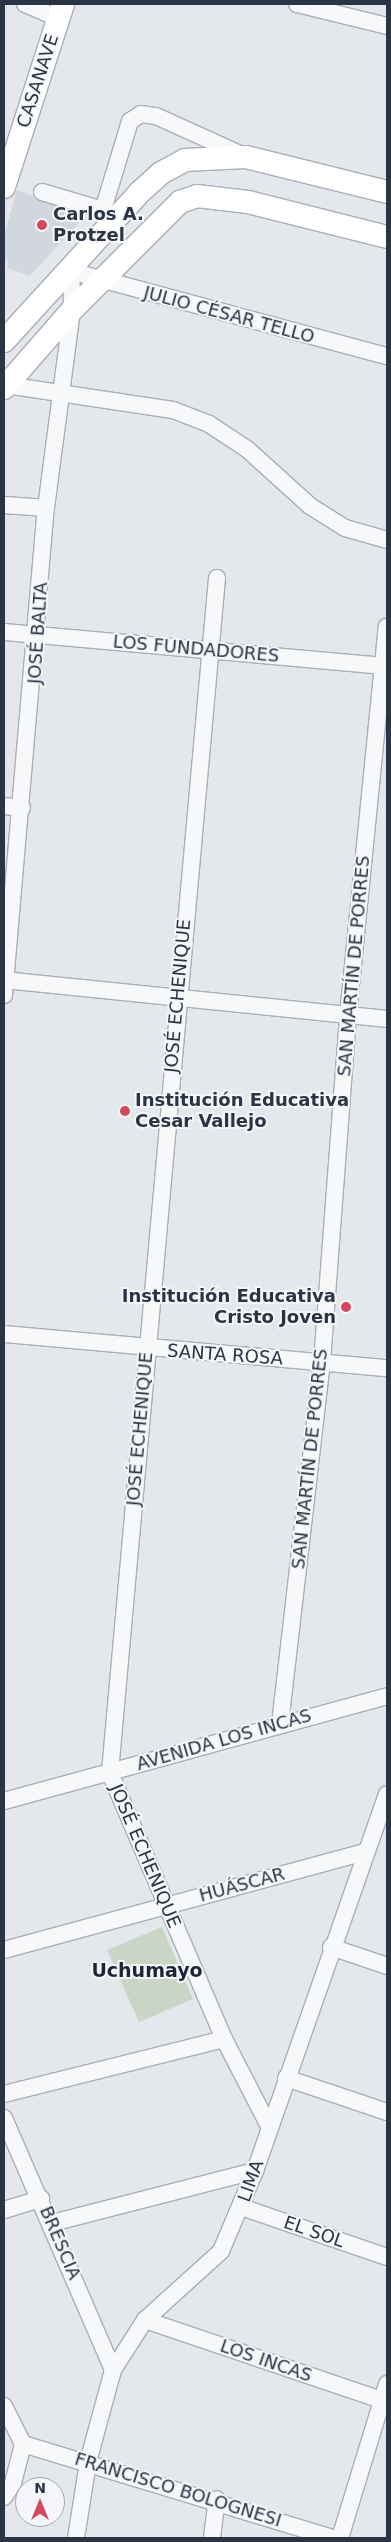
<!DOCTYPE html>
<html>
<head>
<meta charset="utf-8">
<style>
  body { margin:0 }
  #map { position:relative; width:391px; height:2542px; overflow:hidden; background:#e4e7ec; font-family:"DejaVu Sans",sans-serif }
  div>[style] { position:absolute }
  .built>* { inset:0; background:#d2d6de }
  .green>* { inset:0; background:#c9d6c5 }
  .roads { filter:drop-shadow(1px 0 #a9aeb7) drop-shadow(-1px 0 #a9aeb7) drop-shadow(0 1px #a9aeb7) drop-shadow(0 -1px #a9aeb7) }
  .street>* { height:16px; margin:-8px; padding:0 8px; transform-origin:8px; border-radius:8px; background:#f7f8fa }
  .secondary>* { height:22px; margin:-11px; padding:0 11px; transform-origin:11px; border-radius:11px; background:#fff }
  .dots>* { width:14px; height:14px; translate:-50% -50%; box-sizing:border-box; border:2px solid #f4f6f9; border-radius:50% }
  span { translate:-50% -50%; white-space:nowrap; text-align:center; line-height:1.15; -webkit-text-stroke:4px #f4f6f9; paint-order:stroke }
  .street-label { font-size:18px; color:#2b3445 }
  .poi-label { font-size:18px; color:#2b3445; font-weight:700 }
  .left { translate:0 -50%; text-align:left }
  .right { translate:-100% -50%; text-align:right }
  .neighbourhood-label { font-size:19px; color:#1d2536; font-weight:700 }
  .frame { position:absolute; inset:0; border:5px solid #2b3445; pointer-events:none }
  .north { position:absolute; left:15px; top:2477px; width:50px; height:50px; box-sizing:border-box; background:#f4f6f9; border:1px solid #a4a8b1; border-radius:50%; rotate:0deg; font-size:14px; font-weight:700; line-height:20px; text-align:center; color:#2b3445 }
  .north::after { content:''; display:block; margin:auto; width:18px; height:22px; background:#d1495b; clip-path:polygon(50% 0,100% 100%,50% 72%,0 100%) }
</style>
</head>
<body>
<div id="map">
  <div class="built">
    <i style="clip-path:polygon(17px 190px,86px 215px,30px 276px,7px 268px,8px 260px,4px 259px,4px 235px)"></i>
  </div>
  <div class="green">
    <i style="clip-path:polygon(162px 1927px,193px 1999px,139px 2022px,107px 1950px)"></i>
  </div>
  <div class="roads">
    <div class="street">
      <i style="left:25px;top:4px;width:36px;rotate:23deg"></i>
      <i style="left:297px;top:4px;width:93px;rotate:13.7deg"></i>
      <i style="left:42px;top:192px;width:64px;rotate:16.4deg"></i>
      <i style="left:113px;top:221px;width:15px;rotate:-132deg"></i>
      <i style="left:103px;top:210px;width:93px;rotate:-73.1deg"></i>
      <i style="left:130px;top:121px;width:13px;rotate:-32deg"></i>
      <i style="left:141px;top:114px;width:15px;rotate:8deg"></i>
      <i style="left:156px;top:116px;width:97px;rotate:24.4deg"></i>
      <i style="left:6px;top:385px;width:169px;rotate:8.5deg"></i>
      <i style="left:173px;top:410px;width:39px;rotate:21deg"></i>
      <i style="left:209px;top:424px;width:45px;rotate:33.3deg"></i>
      <i style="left:247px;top:449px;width:85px;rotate:42.1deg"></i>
      <i style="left:310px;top:506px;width:41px;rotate:32.2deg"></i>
      <i style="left:345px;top:528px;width:44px;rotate:15.9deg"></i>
      <i style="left:4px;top:505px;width:42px;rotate:4.1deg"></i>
      <i style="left:217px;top:578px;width:1200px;rotate:95.12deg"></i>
      <i style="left:110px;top:1773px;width:289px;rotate:66.8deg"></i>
      <i style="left:224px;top:2039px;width:100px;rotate:62.7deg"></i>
      <i style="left:4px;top:632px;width:385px;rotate:5.1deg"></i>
      <i style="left:4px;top:806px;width:18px;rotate:6deg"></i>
      <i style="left:4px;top:980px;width:385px;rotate:5.8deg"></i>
      <i style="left:4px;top:995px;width:489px;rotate:-85.1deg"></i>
      <i style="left:46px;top:508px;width:200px;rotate:-82.5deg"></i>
      <i style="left:72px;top:310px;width:39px;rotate:-91deg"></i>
      <i style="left:71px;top:271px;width:327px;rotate:15.1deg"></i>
      <i style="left:4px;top:1334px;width:385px;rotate:5.1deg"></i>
      <i style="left:280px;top:1724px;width:364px;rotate:-83.4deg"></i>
      <i style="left:322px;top:1362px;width:348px;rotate:-85.7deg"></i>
      <i style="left:348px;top:1015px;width:390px;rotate:-84.3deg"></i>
      <i style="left:4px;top:1801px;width:397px;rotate:-15.3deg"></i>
      <i style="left:331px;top:1947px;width:59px;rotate:18.7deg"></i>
      <i style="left:4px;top:1950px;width:373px;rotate:-15.2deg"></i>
      <i style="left:286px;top:2078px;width:107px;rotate:18.6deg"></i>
      <i style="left:4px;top:2094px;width:227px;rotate:-14deg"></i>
      <i style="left:4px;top:2118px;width:275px;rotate:66.6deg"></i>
      <i style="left:241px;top:2207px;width:154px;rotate:18.9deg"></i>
      <i style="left:4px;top:2210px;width:39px;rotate:-17deg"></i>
      <i style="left:52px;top:2223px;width:210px;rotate:-14.4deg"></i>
      <i style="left:145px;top:2320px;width:256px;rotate:18.7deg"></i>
      <i style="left:4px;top:2406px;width:42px;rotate:63.4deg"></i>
      <i style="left:23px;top:2444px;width:324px;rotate:16.9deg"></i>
      <i style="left:4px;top:2497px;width:17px;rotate:-57deg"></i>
      <i style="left:13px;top:2483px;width:40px;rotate:-75.6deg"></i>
      <i style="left:76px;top:2538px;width:77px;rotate:-81deg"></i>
      <i style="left:88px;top:2462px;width:95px;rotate:-74.8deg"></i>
      <i style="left:113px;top:2370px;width:59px;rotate:-57.4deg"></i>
      <i style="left:145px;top:2320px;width:103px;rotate:-42.2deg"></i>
      <i style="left:221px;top:2251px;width:87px;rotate:-67deg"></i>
      <i style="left:255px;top:2171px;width:399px;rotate:-70.7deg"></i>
      <i style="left:212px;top:2538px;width:39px;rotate:-83deg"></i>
      <i style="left:340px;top:2538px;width:161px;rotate:-73deg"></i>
    </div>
    <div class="secondary">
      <i style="left:4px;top:187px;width:192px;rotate:-72.1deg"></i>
      <i style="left:4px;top:341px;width:202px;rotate:-47.6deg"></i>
      <i style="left:140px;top:192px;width:28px;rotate:-42deg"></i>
      <i style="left:161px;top:173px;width:27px;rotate:-28deg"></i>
      <i style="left:185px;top:160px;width:61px;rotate:-2.8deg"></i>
      <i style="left:246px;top:157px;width:145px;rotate:13.9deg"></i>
      <i style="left:4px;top:388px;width:103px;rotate:-48.9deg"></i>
      <i style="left:72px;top:310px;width:153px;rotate:-45deg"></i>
      <i style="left:180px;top:202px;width:18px;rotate:-19deg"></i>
      <i style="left:197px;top:196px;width:51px;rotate:6.7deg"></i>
      <i style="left:248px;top:202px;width:143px;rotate:14.1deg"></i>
    </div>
  </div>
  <div class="dots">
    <i style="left:42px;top:225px;background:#d1495b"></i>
    <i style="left:125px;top:1111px;background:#d1495b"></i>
    <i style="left:346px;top:1307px;background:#d1495b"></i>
  </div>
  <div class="street-label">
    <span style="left:38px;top:81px;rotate:-72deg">CASANAVE</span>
    <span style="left:229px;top:315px;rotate:15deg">JULIO CÉSAR TELLO</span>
    <span style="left:38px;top:633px;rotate:-86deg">JOSÉ BALTA</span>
    <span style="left:196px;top:649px;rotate:5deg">LOS FUNDADORES</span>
    <span style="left:354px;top:966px;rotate:-85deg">SAN MARTÍN DE PORRES</span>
    <span style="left:178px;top:996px;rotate:-85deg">JOSÉ ECHENIQUE</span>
    <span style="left:225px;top:1355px;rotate:4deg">SANTA ROSA</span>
    <span style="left:140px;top:1429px;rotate:-85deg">JOSÉ ECHENIQUE</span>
    <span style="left:310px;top:1459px;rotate:-84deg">SAN MARTÍN DE PORRES</span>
    <span style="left:224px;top:1740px;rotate:-16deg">AVENIDA LOS INCAS</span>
    <span style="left:145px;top:1856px;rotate:67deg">JOSÉ ECHENIQUE</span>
    <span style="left:242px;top:1885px;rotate:-15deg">HUÁSCAR</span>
    <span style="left:251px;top:2181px;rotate:-70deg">LIMA</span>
    <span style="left:314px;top:2232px;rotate:19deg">EL SOL</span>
    <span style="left:60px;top:2243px;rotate:67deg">BRESCIA</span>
    <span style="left:266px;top:2361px;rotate:19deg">LOS INCAS</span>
    <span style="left:178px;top:2490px;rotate:17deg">FRANCISCO BOLOGNESI</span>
  </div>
  <div class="poi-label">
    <span class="left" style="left:53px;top:225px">Carlos A.<br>Protzel</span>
    <span class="left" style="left:135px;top:1111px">Institución Educativa<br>Cesar Vallejo</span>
    <span class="right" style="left:336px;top:1307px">Institución Educativa<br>Cristo Joven</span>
  </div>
  <div class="neighbourhood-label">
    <span style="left:147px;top:1971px">Uchumayo</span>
  </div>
  <div class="frame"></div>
  <div class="north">N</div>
</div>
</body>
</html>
